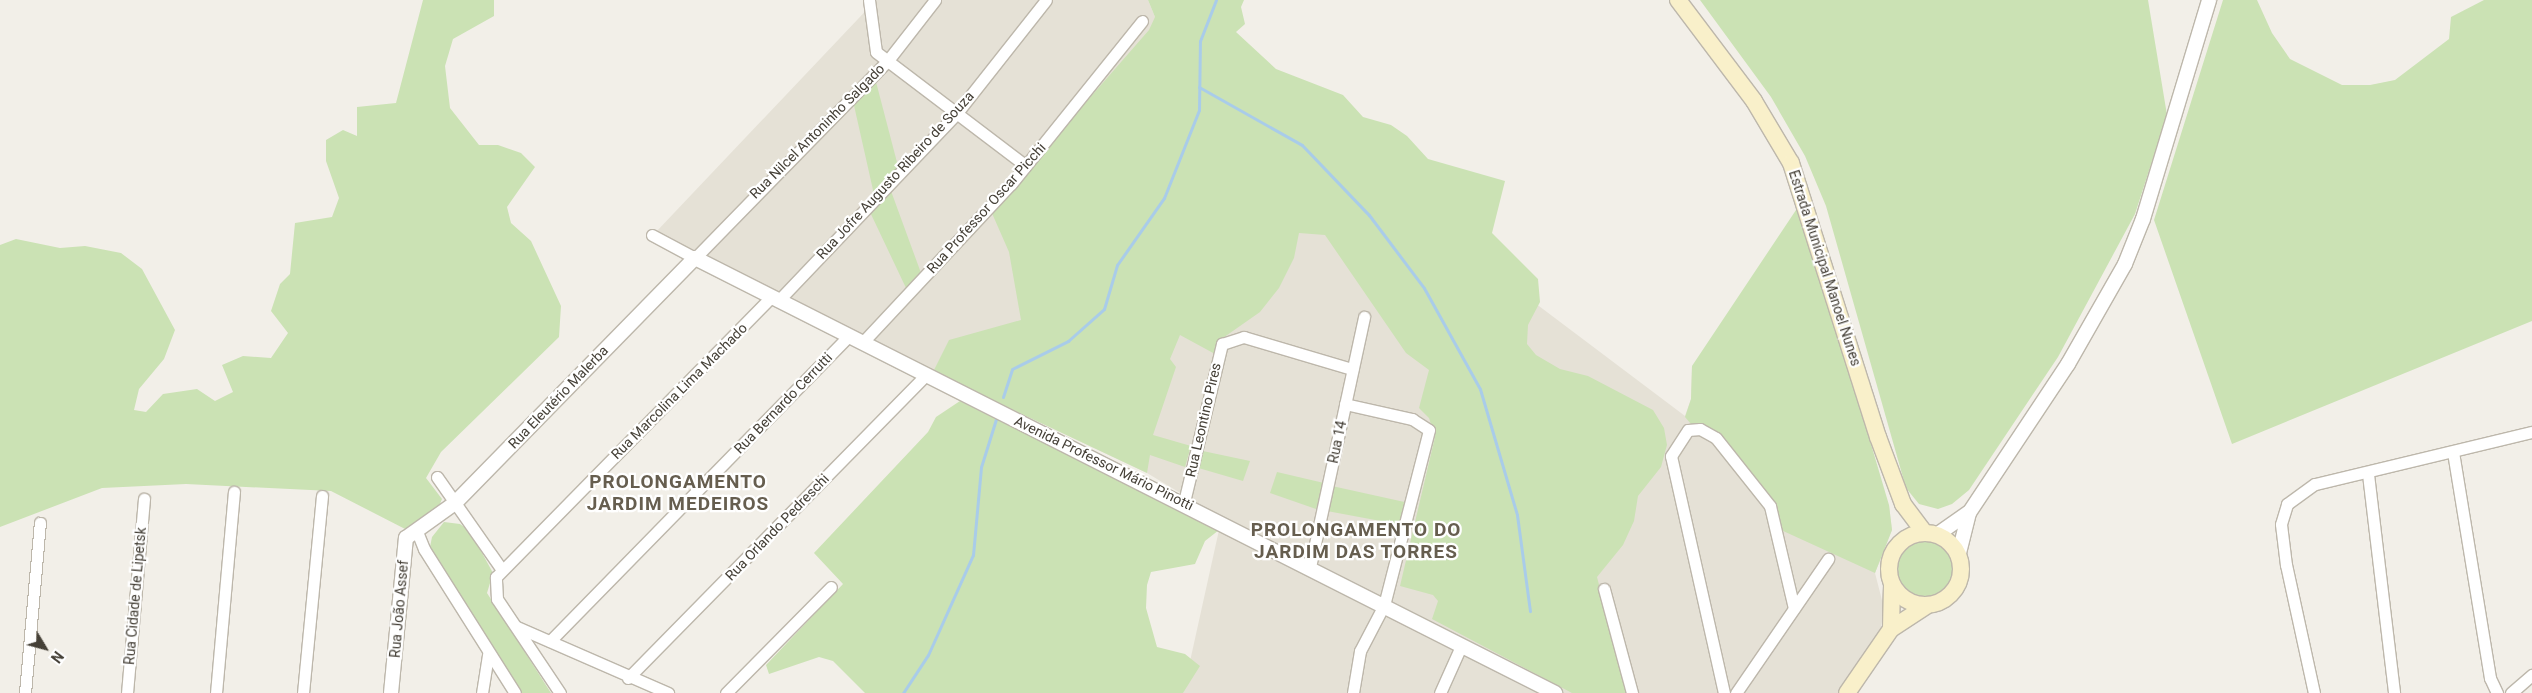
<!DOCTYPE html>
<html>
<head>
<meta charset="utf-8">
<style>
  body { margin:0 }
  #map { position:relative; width:2532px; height:693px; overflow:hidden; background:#f2efe8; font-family:Roboto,sans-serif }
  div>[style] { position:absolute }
  .residential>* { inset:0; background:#e5e1d6 }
  .green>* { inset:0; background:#cbe2b4 }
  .round { border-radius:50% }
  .stream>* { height:3px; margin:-1.5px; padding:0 1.5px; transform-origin:1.5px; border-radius:1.5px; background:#a9cce9 }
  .roads { filter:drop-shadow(1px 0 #bdb7ab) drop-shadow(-1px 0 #bdb7ab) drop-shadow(0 1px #bdb7ab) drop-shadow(0 -1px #bdb7ab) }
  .minor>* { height:11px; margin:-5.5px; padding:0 5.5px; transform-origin:5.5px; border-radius:5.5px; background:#fff }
  .tertiary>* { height:14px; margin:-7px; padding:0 7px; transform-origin:7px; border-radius:7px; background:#fff }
  .secondary>* { height:16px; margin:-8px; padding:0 8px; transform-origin:8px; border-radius:8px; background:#f9f0ca }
  .secondary>.ring { margin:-8px; padding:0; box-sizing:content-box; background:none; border:16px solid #f9f0ca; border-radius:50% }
  span { translate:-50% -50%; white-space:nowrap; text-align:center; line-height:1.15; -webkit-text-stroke:4.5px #fff; paint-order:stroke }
  .street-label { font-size:14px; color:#454037 }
  .district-label { font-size:19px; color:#665e4f; font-weight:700; letter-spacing:1px }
  .north { position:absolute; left:20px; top:623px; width:50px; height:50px; -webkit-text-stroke:4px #fff; paint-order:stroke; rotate:127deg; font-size:14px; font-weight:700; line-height:20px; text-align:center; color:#454037 }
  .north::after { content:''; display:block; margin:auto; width:18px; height:22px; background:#454037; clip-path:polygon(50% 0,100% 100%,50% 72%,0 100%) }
</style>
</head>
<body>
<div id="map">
  <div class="residential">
    <i style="clip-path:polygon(876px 0,1148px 0,1155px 17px,1685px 416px,1691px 399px,1692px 366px,1889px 505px,1892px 530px,1875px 573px,1884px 608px,1881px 629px,1843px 693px,1183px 693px,1219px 530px,1197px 503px,1147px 473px,933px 372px,656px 232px)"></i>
  </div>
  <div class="green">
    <i style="clip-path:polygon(423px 0,494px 0,494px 16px,453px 39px,445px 66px,450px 108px,479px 145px,498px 145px,521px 153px,535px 167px,507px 207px,511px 223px,531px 241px,561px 306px,559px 337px,441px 452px,426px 478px,442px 499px,437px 511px,409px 531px,331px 491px,186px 484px,102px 488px,0 527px,0 245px,16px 239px,60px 248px,85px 246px,121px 253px,142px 269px,175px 330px,164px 359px,139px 389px,134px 410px,146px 412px,163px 394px,197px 389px,215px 401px,233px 392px,222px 365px,243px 356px,271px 358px,288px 333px,271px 311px,280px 284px,290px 274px,295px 223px,332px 217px,339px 198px,326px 161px,326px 140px,343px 130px,357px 136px,357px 107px,396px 103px)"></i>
    <i style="clip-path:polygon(1148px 0,1244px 0,1241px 7px,1245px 24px,1236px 32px,1276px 69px,1343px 95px,1363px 117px,1391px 125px,1407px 136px,1428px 159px,1505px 181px,1492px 233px,1538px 279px,1540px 302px,1528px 325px,1527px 344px,1536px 355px,1560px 369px,1588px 376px,1653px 410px,1664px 428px,1667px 445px,1661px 467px,1638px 496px,1634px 521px,1623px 545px,1597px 577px,1627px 693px,1572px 693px,1432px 619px,1438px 601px,1433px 595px,1400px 586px,1435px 437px,1429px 418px,1419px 408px,1429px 370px,1406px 353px,1325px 235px,1299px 233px,1294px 258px,1279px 288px,1260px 312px,1220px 340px,1215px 354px,1180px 335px,1170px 359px,1176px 367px,1153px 435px,1191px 446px,1185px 467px,1150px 455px,1147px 473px,933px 372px,949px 340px,1021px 320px,1009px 252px,991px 211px,1149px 30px,1155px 17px)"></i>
    <i style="clip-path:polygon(1700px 0,2148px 0,2167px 115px,2135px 214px,2058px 357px,1969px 490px,1952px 504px,1938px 509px,1919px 504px,1906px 488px,1826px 206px,1805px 156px,1771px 97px)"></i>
    <i style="clip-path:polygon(2223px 0,2257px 0,2272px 33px,2290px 59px,2342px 85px,2370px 85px,2395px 80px,2449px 39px,2451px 17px,2484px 0,2532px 0,2532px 321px,2232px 444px,2154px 220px)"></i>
    <i style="clip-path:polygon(875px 78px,899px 170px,891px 191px,921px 273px,906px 288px,869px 210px,873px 190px,853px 101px)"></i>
    <i style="clip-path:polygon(1800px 204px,1889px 505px,1892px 530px,1875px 573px,1781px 530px,1774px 503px,1711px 428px,1691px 424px,1685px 417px,1691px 399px,1692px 366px)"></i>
    <i style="clip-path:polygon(960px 401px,1219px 530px,1205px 541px,1195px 564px,1151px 572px,1147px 585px,1146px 608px,1157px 647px,1185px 654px,1200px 666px,1183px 693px,865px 693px,833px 661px,819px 657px,769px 674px,766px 665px,843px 584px,814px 553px,928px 432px,936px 417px)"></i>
    <i style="clip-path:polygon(1198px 450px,1250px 461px,1243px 481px,1195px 467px)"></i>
    <i style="clip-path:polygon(1277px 472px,1324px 483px,1316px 509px,1270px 493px)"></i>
    <i style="clip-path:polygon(1332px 486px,1409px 503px,1402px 525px,1327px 511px)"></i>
    <i style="clip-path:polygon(444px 522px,460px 524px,470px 531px,493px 573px,487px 593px,551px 693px,521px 693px,430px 547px,432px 537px)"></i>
    <i class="round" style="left:1897px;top:541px;width:56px;height:56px"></i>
  </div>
  <div class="stream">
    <i style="left:1199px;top:87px;width:118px;rotate:29.4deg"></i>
    <i style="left:1302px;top:145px;width:97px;rotate:46.3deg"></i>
    <i style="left:1369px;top:215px;width:91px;rotate:53deg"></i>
    <i style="left:1424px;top:288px;width:115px;rotate:61deg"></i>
    <i style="left:1480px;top:389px;width:131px;rotate:73.6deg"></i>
    <i style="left:1517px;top:515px;width:97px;rotate:82.3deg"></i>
    <i style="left:1003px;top:397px;width:29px;rotate:-72deg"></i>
    <i style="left:1012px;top:369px;width:63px;rotate:-26.6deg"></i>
    <i style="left:1068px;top:341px;width:48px;rotate:-41.6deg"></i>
    <i style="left:1104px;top:309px;width:46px;rotate:-73.5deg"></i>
    <i style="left:1117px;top:265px;width:82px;rotate:-55deg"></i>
    <i style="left:1164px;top:198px;width:95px;rotate:-68.3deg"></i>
    <i style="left:1199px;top:110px;width:69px;rotate:-89.2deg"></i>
    <i style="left:1200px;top:41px;width:44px;rotate:-68.7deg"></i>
    <i style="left:903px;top:693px;width:45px;rotate:-56.7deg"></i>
    <i style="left:928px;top:655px;width:110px;rotate:-65.8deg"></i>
    <i style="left:973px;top:555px;width:88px;rotate:-84.8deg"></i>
    <i style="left:981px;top:467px;width:50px;rotate:-72.6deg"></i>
  </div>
  <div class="roads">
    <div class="minor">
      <i style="left:869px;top:0;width:52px;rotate:82.3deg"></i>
      <i style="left:876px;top:52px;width:187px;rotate:37.2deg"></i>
      <i style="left:652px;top:235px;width:49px;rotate:28.1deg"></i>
      <i style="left:695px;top:258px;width:278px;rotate:-45.7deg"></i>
      <i style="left:889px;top:59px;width:75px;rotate:-52.1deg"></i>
      <i style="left:778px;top:301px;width:258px;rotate:-46.4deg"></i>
      <i style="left:956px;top:114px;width:145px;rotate:-51.7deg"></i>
      <i style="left:862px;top:343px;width:218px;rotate:-46.9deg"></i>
      <i style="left:1011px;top:184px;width:209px;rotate:-51.2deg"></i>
      <i style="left:1345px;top:404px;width:69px;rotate:12.6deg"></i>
      <i style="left:1412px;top:419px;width:20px;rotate:33deg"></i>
      <i style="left:1429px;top:430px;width:181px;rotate:104.4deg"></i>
      <i style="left:1384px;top:605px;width:52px;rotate:117.6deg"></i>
      <i style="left:1360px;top:651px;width:43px;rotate:99.5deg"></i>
      <i style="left:2453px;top:452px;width:229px;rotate:80.7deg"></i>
      <i style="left:2490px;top:678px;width:17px;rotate:65deg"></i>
      <i style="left:2368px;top:474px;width:221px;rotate:83.2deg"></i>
      <i style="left:437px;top:477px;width:113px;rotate:55deg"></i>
      <i style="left:1184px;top:502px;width:163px;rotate:-76.5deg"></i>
      <i style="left:1222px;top:344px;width:23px;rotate:-18deg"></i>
      <i style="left:1244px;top:337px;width:113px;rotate:16.5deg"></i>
      <i style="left:418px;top:534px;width:16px;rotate:68deg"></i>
      <i style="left:424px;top:549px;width:170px;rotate:57.7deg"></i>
      <i style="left:1310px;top:567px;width:256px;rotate:-77.8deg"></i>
      <i style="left:1604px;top:589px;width:108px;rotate:74.9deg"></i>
      <i style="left:517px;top:627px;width:165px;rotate:23.6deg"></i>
      <i style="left:550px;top:641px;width:427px;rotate:-45.6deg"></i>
      <i style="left:628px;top:678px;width:424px;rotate:-45.5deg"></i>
      <i style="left:25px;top:693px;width:171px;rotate:-85deg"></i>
      <i style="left:127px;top:693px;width:195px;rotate:-85deg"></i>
      <i style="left:216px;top:693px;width:202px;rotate:-84.9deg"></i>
      <i style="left:303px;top:693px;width:198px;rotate:-84.5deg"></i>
      <i style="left:482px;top:693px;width:39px;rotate:-81deg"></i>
      <i style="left:560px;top:693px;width:113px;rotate:-123.8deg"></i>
      <i style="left:497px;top:599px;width:22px;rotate:-93deg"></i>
      <i style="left:496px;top:577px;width:392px;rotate:-45.5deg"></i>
      <i style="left:726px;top:693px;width:149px;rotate:-45.3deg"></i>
      <i style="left:1440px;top:693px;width:51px;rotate:-65.9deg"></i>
      <i style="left:1724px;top:693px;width:243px;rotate:-102.6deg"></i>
      <i style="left:1671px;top:456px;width:31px;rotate:-57deg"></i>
      <i style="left:1688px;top:430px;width:12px;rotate:-5deg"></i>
      <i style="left:1700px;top:429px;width:18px;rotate:29deg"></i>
      <i style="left:1716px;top:438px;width:87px;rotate:51.5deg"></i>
      <i style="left:1770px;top:506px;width:105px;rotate:76.8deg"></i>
      <i style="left:1736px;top:693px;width:163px;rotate:-55.5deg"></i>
      <i style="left:2314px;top:693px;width:131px;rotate:-102.3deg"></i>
      <i style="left:2286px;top:565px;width:41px;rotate:-97deg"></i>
      <i style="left:2281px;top:524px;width:21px;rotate:-73deg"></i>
      <i style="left:2287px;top:504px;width:34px;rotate:-36deg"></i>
      <i style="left:2315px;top:484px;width:223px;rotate:-13.5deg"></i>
      <i style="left:2511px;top:693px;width:28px;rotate:-41deg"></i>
    </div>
    <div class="tertiary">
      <i style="left:1938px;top:534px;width:37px;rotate:-35deg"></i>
      <i style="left:1959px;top:553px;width:41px;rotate:-76deg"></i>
      <i style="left:1969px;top:513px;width:179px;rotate:-56.4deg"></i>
      <i style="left:2068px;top:364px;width:115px;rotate:-60.3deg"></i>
      <i style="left:2125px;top:264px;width:48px;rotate:-68.2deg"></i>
      <i style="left:2143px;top:219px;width:229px;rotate:-73.2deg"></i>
      <i style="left:391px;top:693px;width:156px;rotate:-84.5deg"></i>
      <i style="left:406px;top:538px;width:60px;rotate:-35.5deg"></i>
      <i style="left:455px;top:503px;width:343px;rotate:-45.6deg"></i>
      <i style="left:695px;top:258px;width:964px;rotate:26.83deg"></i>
    </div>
    <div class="secondary">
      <i style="left:1678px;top:0;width:126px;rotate:53deg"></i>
      <i style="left:1754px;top:101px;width:72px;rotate:59.2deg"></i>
      <i style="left:1791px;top:163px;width:287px;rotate:72.4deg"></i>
      <i style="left:1878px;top:437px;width:72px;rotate:69.5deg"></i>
      <i style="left:1903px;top:504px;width:35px;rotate:53deg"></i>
      <i class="ring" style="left:1889px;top:533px;width:56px;height:56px"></i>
      <i style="left:1891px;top:629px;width:42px;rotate:-33.3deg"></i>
      <i style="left:1847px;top:693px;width:78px;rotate:-55.5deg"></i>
      <i style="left:1891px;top:629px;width:45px;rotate:-88.7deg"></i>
    </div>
  </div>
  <div class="street-label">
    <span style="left:817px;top:131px;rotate:-45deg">Rua Nilcel Antoninho Salgado</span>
    <span style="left:895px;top:175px;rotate:-47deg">Rua Jofre Augusto Ribeiro de Souza</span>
    <span style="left:986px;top:208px;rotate:-48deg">Rua Professor Oscar Picchi</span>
    <span style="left:1825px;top:268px;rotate:72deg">Estrada Municipal Manoel Nunes</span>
    <span style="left:679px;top:391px;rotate:-45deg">Rua Marcolina Lima Machado</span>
    <span style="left:558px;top:397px;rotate:-46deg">Rua Eleutério Malerba</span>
    <span style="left:783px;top:403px;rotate:-46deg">Rua Bernardo Cerrutti</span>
    <span style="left:1203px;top:420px;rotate:-77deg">Rua Leontino Pires</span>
    <span style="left:1337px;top:442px;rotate:-78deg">Rua 14</span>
    <span style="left:1104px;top:463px;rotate:26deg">Avenida Professor Mário Pinotti</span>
    <span style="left:777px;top:527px;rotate:-46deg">Rua Orlando Pedreschi</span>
    <span style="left:135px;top:596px;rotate:-85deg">Rua Cidade de Lipetsk</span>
    <span style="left:399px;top:609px;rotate:-85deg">Rua João Assef</span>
  </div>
  <div class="district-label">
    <span style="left:678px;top:493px">PROLONGAMENTO<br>JARDIM MEDEIROS</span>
    <span style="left:1356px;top:541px">PROLONGAMENTO DO<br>JARDIM DAS TORRES</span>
  </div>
  <div class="north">N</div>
</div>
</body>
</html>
